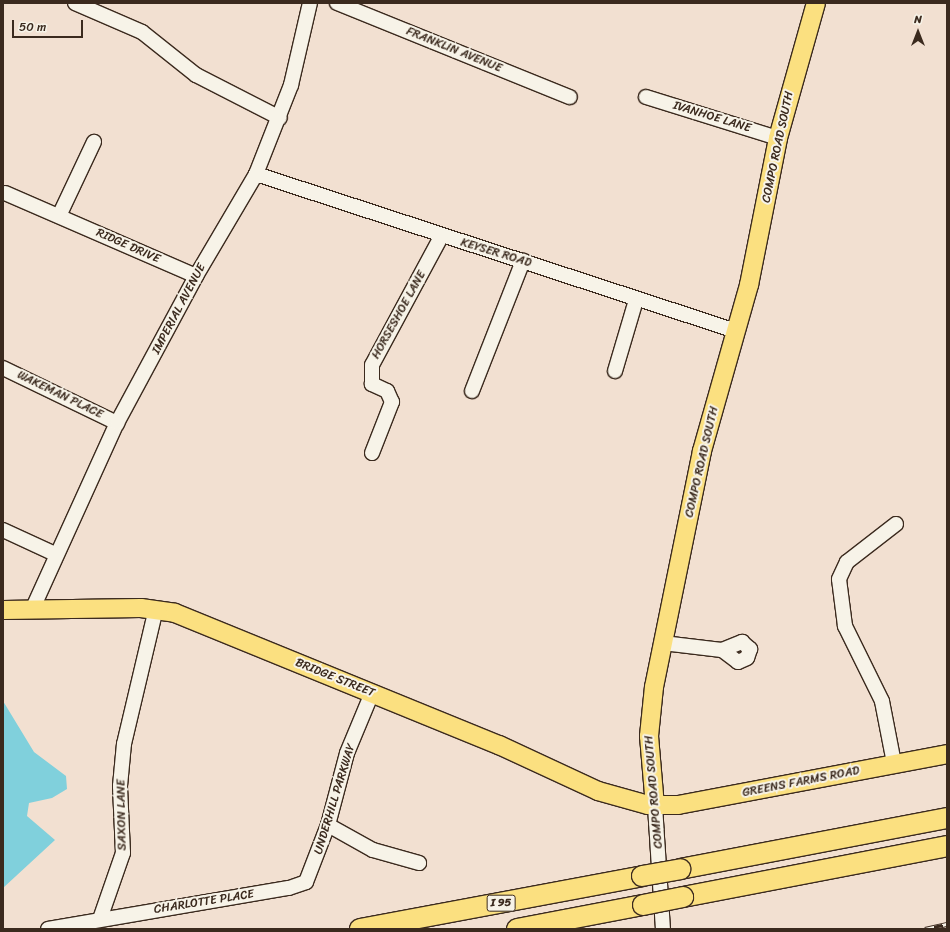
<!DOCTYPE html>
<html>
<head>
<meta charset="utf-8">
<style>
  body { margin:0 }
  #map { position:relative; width:950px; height:932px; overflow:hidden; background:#f2e0d1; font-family:Sriracha,sans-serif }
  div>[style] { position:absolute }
  .water>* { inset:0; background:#80d0dc }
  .roads { filter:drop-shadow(1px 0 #3b2a1e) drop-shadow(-1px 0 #3b2a1e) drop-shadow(0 1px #3b2a1e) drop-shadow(0 -1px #3b2a1e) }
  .minor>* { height:14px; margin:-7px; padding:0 7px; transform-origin:7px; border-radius:7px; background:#f7f3e8 }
  .major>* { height:18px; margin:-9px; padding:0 9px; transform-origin:9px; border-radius:9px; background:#fbe080 }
  .highway>* { height:20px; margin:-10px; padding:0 10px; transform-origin:10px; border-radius:10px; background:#fbe080 }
  .rail>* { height:4.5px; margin-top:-2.25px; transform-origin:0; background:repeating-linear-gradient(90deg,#f7f3e8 0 9px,#3b2a1e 0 18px); box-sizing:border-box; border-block:1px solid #3b2a1e }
  .bridges { filter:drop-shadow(1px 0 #3b2a1e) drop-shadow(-1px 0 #3b2a1e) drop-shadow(0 1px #3b2a1e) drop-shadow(0 -1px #3b2a1e) }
  .highway-bridge>* { height:20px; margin:-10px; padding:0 10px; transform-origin:10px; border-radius:10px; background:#fbe080 }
  span { translate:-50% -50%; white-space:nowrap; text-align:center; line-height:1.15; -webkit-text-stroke:4px #f7f3e8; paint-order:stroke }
  .shield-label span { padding:1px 3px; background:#f7f3e8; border:1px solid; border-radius:3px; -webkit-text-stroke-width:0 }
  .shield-label { font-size:11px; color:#3b2a1e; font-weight:700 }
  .street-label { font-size:12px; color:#3b2a1e }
  .frame { position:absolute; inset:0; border:4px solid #3b2a1e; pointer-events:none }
  .north { position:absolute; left:898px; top:12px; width:40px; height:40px; -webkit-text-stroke:3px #f7f3e8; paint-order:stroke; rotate:0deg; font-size:11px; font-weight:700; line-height:16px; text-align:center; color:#3b2a1e }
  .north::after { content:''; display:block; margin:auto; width:14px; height:18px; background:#3b2a1e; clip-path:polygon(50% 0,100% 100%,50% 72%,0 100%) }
  .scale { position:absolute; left:12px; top:20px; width:71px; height:18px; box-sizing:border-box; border:2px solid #3b2a1e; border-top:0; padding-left:5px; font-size:12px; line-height:14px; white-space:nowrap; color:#3b2a1e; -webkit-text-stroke:3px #f7f3e8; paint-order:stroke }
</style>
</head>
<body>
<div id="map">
  <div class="water">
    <i style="clip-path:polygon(3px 701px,34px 752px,66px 776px,67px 789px,52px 798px,29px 803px,27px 816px,55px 840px,3px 888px)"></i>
  </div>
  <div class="roads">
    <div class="minor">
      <i style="left:75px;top:3px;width:73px;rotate:23.4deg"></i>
      <i style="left:142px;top:32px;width:69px;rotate:38.5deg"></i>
      <i style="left:196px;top:75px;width:94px;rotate:27.1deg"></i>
      <i style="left:337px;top:3px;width:251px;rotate:22deg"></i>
      <i style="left:646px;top:97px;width:138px;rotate:17.3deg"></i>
      <i style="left:256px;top:174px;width:505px;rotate:18.11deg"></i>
      <i style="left:5px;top:193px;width:208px;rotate:23.5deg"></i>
      <i style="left:59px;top:216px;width:82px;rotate:-64.7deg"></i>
      <i style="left:3px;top:368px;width:127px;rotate:25.8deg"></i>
      <i style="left:615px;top:371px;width:74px;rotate:-73.5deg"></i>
      <i style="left:472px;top:391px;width:140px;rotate:-68.6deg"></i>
      <i style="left:372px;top:453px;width:55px;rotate:-68.6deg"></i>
      <i style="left:392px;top:402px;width:12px;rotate:-114deg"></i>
      <i style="left:387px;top:391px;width:17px;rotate:-155deg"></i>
      <i style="left:372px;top:384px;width:19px;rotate:-90deg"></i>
      <i style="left:372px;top:365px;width:145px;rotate:-61.7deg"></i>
      <i style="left:3px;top:530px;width:57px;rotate:24.8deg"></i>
      <i style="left:32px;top:610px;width:205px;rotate:-65.6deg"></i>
      <i style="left:117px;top:423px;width:167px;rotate:-61.7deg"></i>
      <i style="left:196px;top:276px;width:118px;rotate:-59.5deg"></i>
      <i style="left:256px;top:174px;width:96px;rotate:-68.5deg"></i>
      <i style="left:291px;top:85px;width:84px;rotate:-77deg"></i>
      <i style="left:663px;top:643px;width:59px;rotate:6.8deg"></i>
      <i style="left:722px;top:650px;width:22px;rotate:-22deg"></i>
      <i style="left:742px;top:642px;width:11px;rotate:41deg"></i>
      <i style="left:750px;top:649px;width:9px;rotate:108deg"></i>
      <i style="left:747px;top:658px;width:10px;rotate:156deg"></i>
      <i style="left:738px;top:662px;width:20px;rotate:-143deg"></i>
      <i style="left:894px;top:763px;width:63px;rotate:-101deg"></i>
      <i style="left:882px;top:701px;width:84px;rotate:-116.3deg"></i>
      <i style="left:845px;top:626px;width:47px;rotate:-97.3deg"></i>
      <i style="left:839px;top:579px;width:19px;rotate:-65deg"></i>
      <i style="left:847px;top:562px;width:62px;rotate:-37.8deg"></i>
      <i style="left:655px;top:806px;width:123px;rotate:86.3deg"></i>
      <i style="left:328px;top:825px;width:51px;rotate:29.1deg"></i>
      <i style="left:373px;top:850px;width:48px;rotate:15.8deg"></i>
      <i style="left:100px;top:919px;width:70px;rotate:-70.8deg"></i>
      <i style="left:123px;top:853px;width:67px;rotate:-92.6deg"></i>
      <i style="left:120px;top:786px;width:42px;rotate:-84.6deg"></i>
      <i style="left:124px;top:744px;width:139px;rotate:-76.7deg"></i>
      <i style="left:48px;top:929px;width:244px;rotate:-9.7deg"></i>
      <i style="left:289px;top:888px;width:18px;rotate:-19deg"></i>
      <i style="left:306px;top:882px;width:61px;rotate:-68.9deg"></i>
      <i style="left:328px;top:825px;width:74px;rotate:-75.2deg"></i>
      <i style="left:347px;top:753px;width:65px;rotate:-67.4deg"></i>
    </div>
    <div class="major">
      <i style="left:3px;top:610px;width:138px;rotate:-0.8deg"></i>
      <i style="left:141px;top:608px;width:34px;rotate:8deg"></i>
      <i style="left:175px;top:613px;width:350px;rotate:22.2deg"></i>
      <i style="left:499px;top:745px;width:109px;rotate:24.9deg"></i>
      <i style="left:598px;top:791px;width:52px;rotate:15.6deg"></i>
      <i style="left:648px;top:805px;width:30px"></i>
      <i style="left:678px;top:805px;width:274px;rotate:-10.7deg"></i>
      <i style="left:655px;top:806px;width:70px;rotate:-94.9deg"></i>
      <i style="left:649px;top:736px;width:49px;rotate:-84.2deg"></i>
      <i style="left:654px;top:687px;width:241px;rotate:-78.5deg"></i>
      <i style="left:702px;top:451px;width:173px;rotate:-74.2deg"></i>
      <i style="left:749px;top:285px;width:150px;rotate:-78.8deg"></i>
      <i style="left:778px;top:138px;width:140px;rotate:-74.3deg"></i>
    </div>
    <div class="highway">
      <i style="left:680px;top:869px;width:272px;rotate:-10.8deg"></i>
      <i style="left:683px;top:897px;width:269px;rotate:-10.9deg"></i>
      <i style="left:360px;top:929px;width:287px;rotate:-10.6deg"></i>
      <i style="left:517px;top:929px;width:128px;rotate:-10.8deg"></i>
    </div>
  </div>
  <div class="rail">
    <i style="left:925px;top:929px;width:23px;rotate:-13deg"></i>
  </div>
  <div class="bridges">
    <div class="highway-bridge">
      <i style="left:642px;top:876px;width:39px;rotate:-10deg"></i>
      <i style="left:643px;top:905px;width:41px;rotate:-11.3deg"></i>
    </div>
  </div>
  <div class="shield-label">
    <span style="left:501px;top:903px">I 95</span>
  </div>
  <div class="street-label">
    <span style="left:454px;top:50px;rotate:22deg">FRANKLIN AVENUE</span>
    <span style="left:712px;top:117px;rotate:17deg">IVANHOE LANE</span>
    <span style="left:778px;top:147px;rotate:-78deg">COMPO ROAD SOUTH</span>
    <span style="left:128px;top:246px;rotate:24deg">RIDGE DRIVE</span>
    <span style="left:496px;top:253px;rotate:17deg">KEYSER ROAD</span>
    <span style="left:179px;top:309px;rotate:-62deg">IMPERIAL AVENUE</span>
    <span style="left:399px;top:315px;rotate:-61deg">HORSESHOE LANE</span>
    <span style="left:60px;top:395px;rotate:26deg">WAKEMAN PLACE</span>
    <span style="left:702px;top:462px;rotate:-77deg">COMPO ROAD SOUTH</span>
    <span style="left:335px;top:678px;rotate:22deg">BRIDGE STREET</span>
    <span style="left:801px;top:782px;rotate:-11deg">GREENS FARMS ROAD</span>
    <span style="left:654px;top:792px;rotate:-95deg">COMPO ROAD SOUTH</span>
    <span style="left:335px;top:799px;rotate:-73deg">UNDERHILL PARKWAY</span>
    <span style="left:122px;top:815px;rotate:-91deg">SAXON LANE</span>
    <span style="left:204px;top:902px;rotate:-9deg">CHARLOTTE PLACE</span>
  </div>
  <div class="frame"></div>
  <div class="north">N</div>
  <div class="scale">50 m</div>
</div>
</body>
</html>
